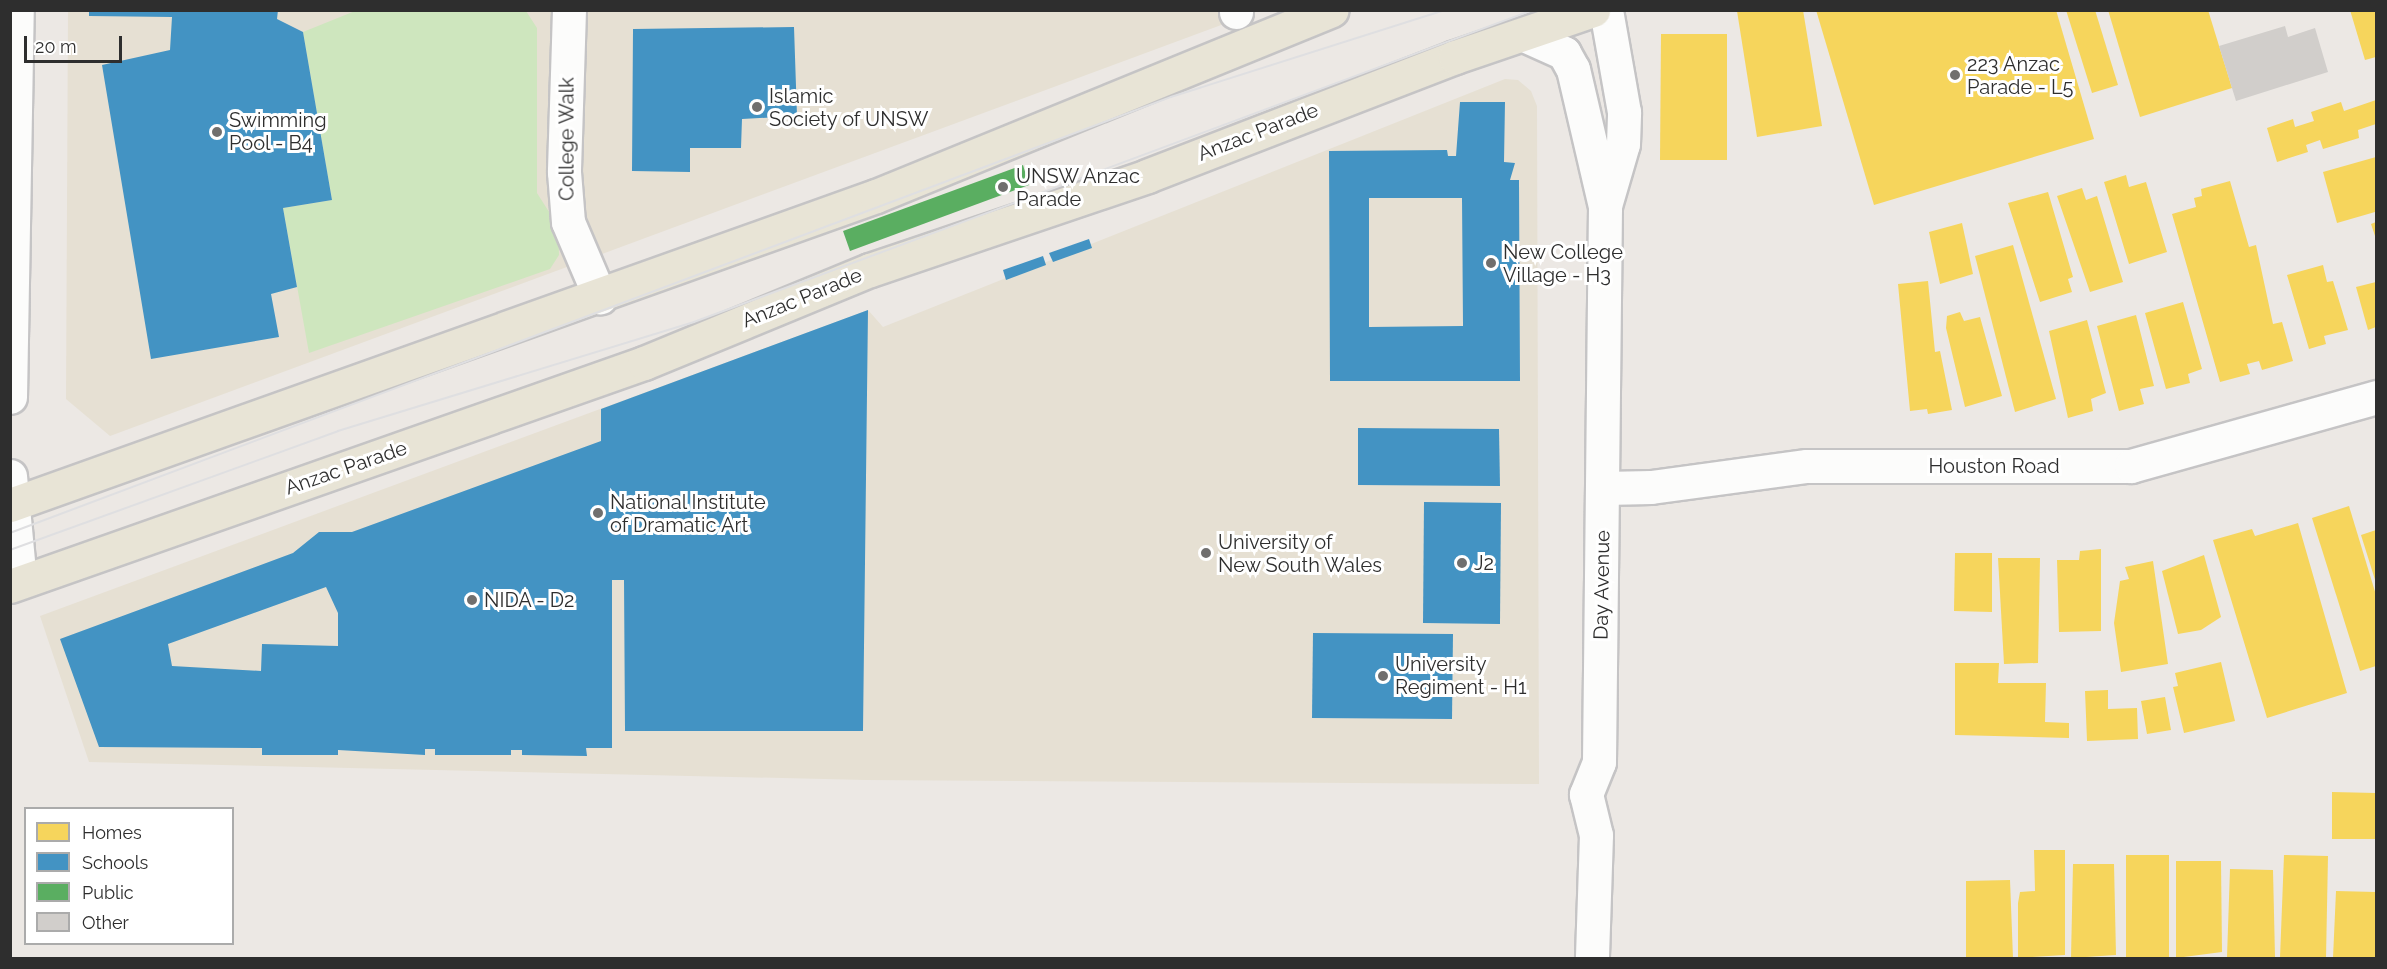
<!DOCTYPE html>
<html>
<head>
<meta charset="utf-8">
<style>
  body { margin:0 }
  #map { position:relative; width:2387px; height:969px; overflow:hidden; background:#ece8e4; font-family:Raleway,sans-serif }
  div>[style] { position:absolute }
  .education>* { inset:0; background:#e6e0d3 }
  .green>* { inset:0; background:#cee6be }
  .homes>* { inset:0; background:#f6d55c }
  .schools>* { inset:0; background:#4393c3 }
  .public>* { inset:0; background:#5aae61 }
  .building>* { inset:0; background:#d1cecb }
  .roads { filter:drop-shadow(2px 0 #c5c4c5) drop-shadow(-2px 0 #c5c4c5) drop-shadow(0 2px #c5c4c5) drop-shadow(0 -2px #c5c4c5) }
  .minor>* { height:33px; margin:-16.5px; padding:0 16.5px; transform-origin:16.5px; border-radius:16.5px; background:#fcfcfb }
  .major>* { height:33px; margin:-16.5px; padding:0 16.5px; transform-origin:16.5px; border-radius:16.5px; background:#e8e4d6 }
  .tram>* { height:1.5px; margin:-0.75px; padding:0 0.75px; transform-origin:0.75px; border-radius:0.75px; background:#dfdfe1 }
  .dots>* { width:16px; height:16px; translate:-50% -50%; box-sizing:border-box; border:3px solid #fff; border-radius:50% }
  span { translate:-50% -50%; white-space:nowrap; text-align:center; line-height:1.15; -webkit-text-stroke:6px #fff; paint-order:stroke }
  .poi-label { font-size:20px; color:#2e2e2e }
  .left { translate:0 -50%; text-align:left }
  .street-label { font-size:20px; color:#2e2e2e }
  .frame { position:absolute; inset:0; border:12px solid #2e2e2e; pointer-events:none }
  .legend { position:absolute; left:24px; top:807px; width:210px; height:138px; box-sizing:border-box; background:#fff; border:2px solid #ababab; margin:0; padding:8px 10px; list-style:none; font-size:18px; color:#2e2e2e }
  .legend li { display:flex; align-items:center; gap:12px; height:30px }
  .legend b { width:30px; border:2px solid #ababab }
  .scale { position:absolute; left:24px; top:36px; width:98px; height:27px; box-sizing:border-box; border:3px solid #2e2e2e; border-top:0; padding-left:8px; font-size:18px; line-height:21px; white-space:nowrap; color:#2e2e2e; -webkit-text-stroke:4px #fff; paint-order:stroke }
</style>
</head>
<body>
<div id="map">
  <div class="education">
    <i style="clip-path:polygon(68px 11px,1259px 11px,110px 436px,66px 399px)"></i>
    <i style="clip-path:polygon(1505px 79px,1518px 80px,1531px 91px,1537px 106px,1539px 784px,866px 780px,89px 762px,40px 616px,868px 310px,883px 327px)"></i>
  </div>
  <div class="green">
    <i style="clip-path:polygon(355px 11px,526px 11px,537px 28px,537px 193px,558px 226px,559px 255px,550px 269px,309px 353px,283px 208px,332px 200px,303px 32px)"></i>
  </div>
  <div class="homes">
    <i style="clip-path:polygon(1803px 10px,1822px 126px,1757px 137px,1737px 11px)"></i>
    <i style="clip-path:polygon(1816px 10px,2056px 10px,2094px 139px,1874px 205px)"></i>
    <i style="clip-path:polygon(2066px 10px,2095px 10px,2118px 85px,2092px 93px)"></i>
    <i style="clip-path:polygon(2108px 10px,2208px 10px,2232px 88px,2140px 117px)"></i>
    <i style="clip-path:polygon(2350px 10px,2376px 10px,2376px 57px,2365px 60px)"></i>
    <i style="clip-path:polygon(1661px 34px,1727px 34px,1727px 160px,1660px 160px)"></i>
    <i style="clip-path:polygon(2376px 100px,2376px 124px,2358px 130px,2359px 138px,2323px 149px,2320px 140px,2306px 145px,2308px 152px,2277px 162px,2267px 128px,2293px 119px,2295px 127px,2314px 121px,2311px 112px,2341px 102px,2344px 111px)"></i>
    <i style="clip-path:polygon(2376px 157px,2375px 212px,2337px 223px,2323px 172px)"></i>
    <i style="clip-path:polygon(2126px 175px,2129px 187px,2146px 182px,2167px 252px,2129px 264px,2104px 182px)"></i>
    <i style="clip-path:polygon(2230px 181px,2249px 247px,2256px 245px,2273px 324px,2282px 322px,2293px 361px,2262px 370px,2259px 361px,2247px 364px,2250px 374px,2220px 382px,2172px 214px,2196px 207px,2194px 198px,2202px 196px,2201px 189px)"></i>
    <i style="clip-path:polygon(2082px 188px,2086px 200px,2097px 196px,2123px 282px,2090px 292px,2057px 196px)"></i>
    <i style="clip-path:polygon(2048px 192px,2073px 277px,2068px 279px,2072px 292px,2040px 302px,2008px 203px)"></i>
    <i style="clip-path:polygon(2376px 222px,2376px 239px,2371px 224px)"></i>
    <i style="clip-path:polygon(1962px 223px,1973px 274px,1940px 284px,1929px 232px)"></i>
    <i style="clip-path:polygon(2013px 245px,2056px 399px,2015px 412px,1975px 256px)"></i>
    <i style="clip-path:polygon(2323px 265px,2327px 282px,2333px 281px,2348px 330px,2324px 336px,2326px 344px,2309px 349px,2287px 275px)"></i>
    <i style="clip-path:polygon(1928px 281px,1935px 352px,1940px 351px,1952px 410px,1928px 414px,1927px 409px,1910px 411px,1898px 284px)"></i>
    <i style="clip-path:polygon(2376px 282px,2376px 327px,2368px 330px,2356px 287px)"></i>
    <i style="clip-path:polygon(2183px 302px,2202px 369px,2188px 374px,2190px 383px,2166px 389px,2145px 313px)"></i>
    <i style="clip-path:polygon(1960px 312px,1964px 321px,1980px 317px,2002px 396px,1965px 407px,1946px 328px,1947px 316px)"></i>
    <i style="clip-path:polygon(2136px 315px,2154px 386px,2140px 389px,2144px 404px,2119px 411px,2097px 326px)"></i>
    <i style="clip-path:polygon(2087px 320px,2106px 393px,2091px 399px,2093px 411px,2068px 418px,2049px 331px)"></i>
    <i style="clip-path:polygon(2349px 506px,2376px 595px,2376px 666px,2360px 671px,2312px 518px)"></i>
    <i style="clip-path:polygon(2298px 523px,2347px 693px,2267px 718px,2213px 540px,2252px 529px,2255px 536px)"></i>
    <i style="clip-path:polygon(2376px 530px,2376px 583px,2361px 535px)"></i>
    <i style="clip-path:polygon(2101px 549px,2101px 631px,2059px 632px,2057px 560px,2079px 560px,2080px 551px)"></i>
    <i style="clip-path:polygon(1955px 553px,1992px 553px,1992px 612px,1954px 611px)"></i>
    <i style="clip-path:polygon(2204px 555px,2221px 617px,2201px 630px,2178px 634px,2162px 571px)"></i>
    <i style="clip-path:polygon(1998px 558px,2040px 558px,2038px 663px,2004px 664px)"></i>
    <i style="clip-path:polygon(2153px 561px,2168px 664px,2121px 672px,2114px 623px,2120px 581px,2129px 579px,2125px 567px)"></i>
    <i style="clip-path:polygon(2221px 662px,2235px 721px,2184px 733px,2173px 687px,2178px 686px,2175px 673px)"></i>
    <i style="clip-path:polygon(1955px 663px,1999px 663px,1998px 683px,2046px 683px,2045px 722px,2069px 723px,2069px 738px,1955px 735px)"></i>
    <i style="clip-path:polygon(2108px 690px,2108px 709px,2137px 708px,2138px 739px,2087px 741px,2085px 691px)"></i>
    <i style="clip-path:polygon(2165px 697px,2171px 730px,2147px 734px,2141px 701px)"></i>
    <i style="clip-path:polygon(2332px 792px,2376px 793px,2376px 839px,2332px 839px)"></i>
    <i style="clip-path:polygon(2034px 850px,2065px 850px,2065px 955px,2018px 958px,2018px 903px,2020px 892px,2035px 891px)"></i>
    <i style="clip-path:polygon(2126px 855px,2169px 855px,2169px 958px,2126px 958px)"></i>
    <i style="clip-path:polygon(2284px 855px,2328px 856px,2326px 958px,2280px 958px)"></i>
    <i style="clip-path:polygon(2176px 861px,2221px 861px,2222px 952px,2176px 958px)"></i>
    <i style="clip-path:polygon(2073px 864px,2114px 864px,2116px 955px,2071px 958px)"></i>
    <i style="clip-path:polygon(2230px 869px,2273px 870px,2275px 957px,2227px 957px)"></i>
    <i style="clip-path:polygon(2010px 880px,2013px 958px,1966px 958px,1966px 881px)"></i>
    <i style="clip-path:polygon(2336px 891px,2376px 892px,2376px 958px,2333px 958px)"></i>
  </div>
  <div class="schools">
    <i style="clip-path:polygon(89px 10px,278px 10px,277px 19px,303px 32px,332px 200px,283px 208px,297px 287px,271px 294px,279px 337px,151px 359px,102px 65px,170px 50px,172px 17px,89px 16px)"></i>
    <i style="clip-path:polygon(794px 27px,797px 116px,742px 119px,741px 148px,690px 148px,690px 172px,632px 171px,633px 29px)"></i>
    <i style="clip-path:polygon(evenodd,1460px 102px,1505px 102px,1504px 162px,1515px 163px,1510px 180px,1519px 180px,1520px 381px,1330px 381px,1329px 151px,1447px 150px,1448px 156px,1456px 156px,1460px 102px,1369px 198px,1462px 198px,1463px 326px,1369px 327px,1369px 198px)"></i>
    <i style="clip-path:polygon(1089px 239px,1092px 248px,1053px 262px,1049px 253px)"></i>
    <i style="clip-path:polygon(1043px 256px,1046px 265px,1006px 280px,1003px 270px)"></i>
    <i style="clip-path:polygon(evenodd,868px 310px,863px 731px,625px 731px,624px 580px,612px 580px,612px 748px,586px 748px,587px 756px,522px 755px,522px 750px,511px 750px,511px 755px,435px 755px,435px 749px,425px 749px,425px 755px,338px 750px,338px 755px,262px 755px,262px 748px,99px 747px,60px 639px,293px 553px,319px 532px,352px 532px,601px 441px,601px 409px,868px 310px,326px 587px,338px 613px,338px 646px,262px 644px,261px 671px,172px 666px,168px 644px,326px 587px)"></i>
    <i style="clip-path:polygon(1358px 428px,1499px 429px,1500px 486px,1358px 485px)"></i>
    <i style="clip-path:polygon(1424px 502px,1501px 503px,1500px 624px,1423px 623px)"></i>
    <i style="clip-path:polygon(1313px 633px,1453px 634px,1452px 719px,1312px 718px)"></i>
  </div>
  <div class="public">
    <i style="clip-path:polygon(1023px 165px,1029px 185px,850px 251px,843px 231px)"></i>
  </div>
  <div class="building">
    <i style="clip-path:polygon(2285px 26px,2288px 37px,2315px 28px,2328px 72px,2236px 101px,2219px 46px)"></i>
  </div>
  <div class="roads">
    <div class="minor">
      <i style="left:569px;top:10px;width:162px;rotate:91.8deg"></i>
      <i style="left:564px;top:172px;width:50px;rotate:85.4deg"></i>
      <i style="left:568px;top:222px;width:82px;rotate:66.9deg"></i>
      <i style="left:1236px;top:12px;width:2px;rotate:-90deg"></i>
      <i style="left:1524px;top:35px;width:44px;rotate:24.2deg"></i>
      <i style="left:1564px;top:53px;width:18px;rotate:61deg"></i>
      <i style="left:1573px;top:69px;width:142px;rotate:76.9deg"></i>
      <i style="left:1605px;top:207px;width:555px;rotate:90.62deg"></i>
      <i style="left:1599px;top:762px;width:35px;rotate:112deg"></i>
      <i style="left:1586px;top:794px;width:42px;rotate:76.3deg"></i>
      <i style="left:1596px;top:835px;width:123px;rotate:91.9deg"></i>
      <i style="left:1606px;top:202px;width:60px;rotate:-73.7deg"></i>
      <i style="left:1623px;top:144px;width:32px;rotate:-88deg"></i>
      <i style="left:1624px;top:112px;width:104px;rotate:-100deg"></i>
      <i style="left:10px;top:397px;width:387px;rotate:-89deg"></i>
      <i style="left:10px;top:476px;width:106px;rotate:84.6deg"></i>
      <i style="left:1604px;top:488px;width:47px;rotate:-1.2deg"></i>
      <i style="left:1651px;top:487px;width:157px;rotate:-7.7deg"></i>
      <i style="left:1807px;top:466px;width:324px"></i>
      <i style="left:2131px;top:466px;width:255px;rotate:-15.7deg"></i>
    </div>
    <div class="major">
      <i style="left:10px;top:505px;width:919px;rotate:-19.64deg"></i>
      <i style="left:876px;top:196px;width:492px;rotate:-22.2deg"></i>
      <i style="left:10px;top:586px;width:672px;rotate:-19.38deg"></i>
      <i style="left:644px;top:363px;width:244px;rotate:-22.4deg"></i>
      <i style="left:870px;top:270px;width:293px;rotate:-18.7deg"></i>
      <i style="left:1147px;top:176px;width:330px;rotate:-21.1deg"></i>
      <i style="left:1455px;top:57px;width:146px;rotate:-18.8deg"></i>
    </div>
  </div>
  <div class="tram">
    <i style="left:10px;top:533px;width:1240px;rotate:-20.58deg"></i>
    <i style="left:1171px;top:97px;width:287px;rotate:-17.6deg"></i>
    <i style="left:10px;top:550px;width:349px;rotate:-19.9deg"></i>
    <i style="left:338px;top:431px;width:372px;rotate:-17deg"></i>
    <i style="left:694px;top:322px;width:895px;rotate:-20.4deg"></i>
  </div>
  <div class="dots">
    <i style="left:1955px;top:75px;background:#706f6e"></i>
    <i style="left:757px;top:107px;background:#706f6e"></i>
    <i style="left:217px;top:132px;background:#706f6e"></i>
    <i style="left:1003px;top:187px;background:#706f6e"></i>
    <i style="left:1491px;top:263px;background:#706f6e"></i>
    <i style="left:598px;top:513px;background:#706f6e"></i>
    <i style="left:1206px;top:553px;background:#706f6e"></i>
    <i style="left:1462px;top:563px;background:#706f6e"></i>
    <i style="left:472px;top:600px;background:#706f6e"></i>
    <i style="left:1383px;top:676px;background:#706f6e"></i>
  </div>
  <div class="poi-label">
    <span class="left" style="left:1967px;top:76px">223 Anzac<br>Parade - L5</span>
    <span class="left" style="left:769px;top:108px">Islamic<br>Society of UNSW</span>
    <span class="left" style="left:229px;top:132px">Swimming<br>Pool - B4</span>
    <span class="left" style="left:1016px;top:188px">UNSW Anzac<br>Parade</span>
    <span class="left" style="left:1503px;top:264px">New College<br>Village - H3</span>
    <span class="left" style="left:610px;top:514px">National Institute<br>of Dramatic Art</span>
    <span class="left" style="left:1218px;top:554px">University of<br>New South Wales</span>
    <span class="left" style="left:1474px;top:563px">J2</span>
    <span class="left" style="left:484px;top:600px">NIDA - D2</span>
    <span class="left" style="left:1395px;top:676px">University<br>Regiment - H1</span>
  </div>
  <div class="street-label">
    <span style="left:1258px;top:132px;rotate:-21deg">Anzac Parade</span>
    <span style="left:567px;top:139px;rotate:-90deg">College Walk</span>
    <span style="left:802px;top:298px;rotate:-22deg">Anzac Parade</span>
    <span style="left:1994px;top:466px">Houston Road</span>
    <span style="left:346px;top:468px;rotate:-19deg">Anzac Parade</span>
    <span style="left:1602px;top:585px;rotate:-89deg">Day Avenue</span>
  </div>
  <div class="frame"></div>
  <ul class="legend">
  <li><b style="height:16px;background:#f6d55c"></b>Homes</li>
  <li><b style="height:16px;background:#4393c3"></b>Schools</li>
  <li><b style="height:16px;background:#5aae61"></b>Public</li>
  <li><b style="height:16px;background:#d1cecb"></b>Other</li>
  </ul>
  <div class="scale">20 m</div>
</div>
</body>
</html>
